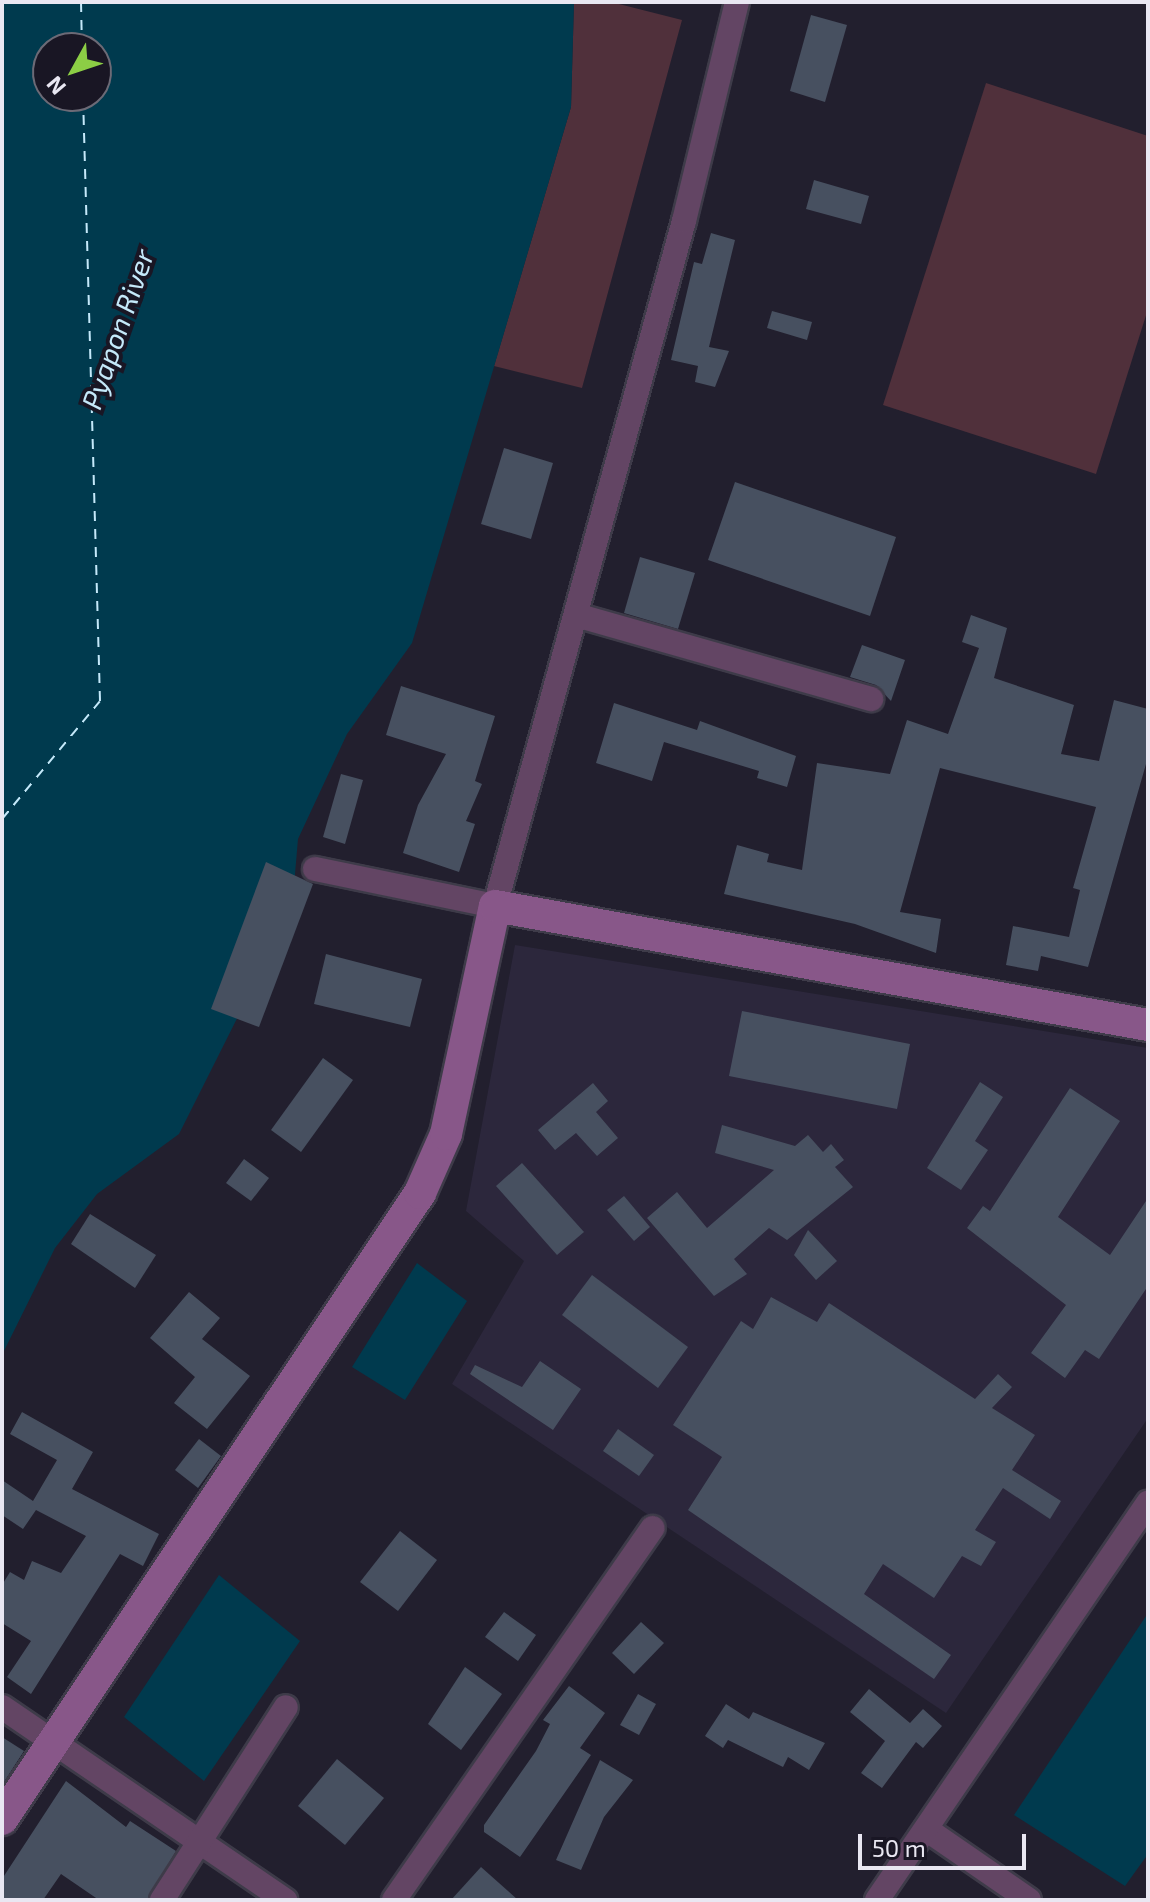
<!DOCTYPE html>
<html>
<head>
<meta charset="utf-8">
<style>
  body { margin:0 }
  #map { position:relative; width:1150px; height:1902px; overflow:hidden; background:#221f2e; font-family:"Exo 2",sans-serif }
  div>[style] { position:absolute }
  .built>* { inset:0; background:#2c273c }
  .green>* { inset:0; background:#50303b }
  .water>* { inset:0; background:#003a4e }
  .ferry>* { height:2px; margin-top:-1px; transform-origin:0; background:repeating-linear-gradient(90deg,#c5e9fa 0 10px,transparent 0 18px) }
  .building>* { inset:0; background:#475060 }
  .roads { filter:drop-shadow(2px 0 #3e3b49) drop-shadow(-2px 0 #3e3b49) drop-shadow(0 2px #3e3b49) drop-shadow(0 -2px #3e3b49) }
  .street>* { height:24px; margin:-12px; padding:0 12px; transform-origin:12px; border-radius:12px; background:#634564 }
  .secondary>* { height:32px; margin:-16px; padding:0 16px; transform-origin:16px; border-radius:16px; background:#885789 }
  span { translate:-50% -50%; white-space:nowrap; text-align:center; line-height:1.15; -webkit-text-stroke:8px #191624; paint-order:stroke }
  .water-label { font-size:28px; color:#c5e9fa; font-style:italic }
  .frame { position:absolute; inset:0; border:4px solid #e9e7f2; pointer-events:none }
  .north { position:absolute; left:32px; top:32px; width:80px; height:80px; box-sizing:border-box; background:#191624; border:2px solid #6c6a76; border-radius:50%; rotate:230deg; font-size:22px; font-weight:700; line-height:32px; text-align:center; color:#e9e7f2 }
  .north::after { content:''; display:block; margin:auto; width:28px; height:36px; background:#8cce45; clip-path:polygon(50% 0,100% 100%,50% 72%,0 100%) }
  .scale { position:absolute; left:858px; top:1834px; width:168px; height:36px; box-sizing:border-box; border:4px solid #e9e7f2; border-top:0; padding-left:10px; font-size:24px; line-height:28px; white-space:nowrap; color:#e9e7f2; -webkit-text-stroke:6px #191624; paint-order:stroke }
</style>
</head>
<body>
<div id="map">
  <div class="built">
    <i style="clip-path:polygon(515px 945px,1148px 1048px,1148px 1418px,946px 1713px,452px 1384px,524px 1261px,466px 1211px)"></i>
  </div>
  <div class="green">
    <i style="clip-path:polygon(574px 2px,611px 2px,682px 20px,582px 388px,494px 366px,571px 107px)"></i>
    <i style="clip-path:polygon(986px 83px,1148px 136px,1148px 309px,1096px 474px,883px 405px)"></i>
  </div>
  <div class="water">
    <i style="clip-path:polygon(evenodd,2px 2px,574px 2px,571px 107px,412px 643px,347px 734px,298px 839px,292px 909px,179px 1134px,97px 1194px,55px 1248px,2px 1355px,2px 2px,48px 48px,96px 48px,96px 96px,48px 96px,48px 48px)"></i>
    <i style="clip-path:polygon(417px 1263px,467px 1301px,405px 1400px,352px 1367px)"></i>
    <i style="clip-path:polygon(219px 1575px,300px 1641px,204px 1781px,124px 1717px)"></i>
    <i style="clip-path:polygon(1148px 1613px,1148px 1854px,1125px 1886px,1014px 1815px)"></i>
  </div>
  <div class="ferry">
    <i style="left:81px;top:2px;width:46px;rotate:88.8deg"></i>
    <i style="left:2px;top:819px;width:153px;rotate:-50.3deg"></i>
    <i style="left:100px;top:701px;width:605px;rotate:-91.61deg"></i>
  </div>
  <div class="building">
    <i style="clip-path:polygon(811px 15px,847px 25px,825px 102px,790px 91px)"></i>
    <i style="clip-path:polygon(814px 180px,869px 196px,861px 224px,806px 209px)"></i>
    <i style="clip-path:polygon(711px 233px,735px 240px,709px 347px,729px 351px,715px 387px,695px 382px,698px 366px,671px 360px,694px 262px,702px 264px)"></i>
    <i style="clip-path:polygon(772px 311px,812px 322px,807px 340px,767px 328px)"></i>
    <i style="clip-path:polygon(504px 448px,553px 463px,531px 539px,481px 524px)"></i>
    <i style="clip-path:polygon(735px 482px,896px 537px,870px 616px,708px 560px)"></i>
    <i style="clip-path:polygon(640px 557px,695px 573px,678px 629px,624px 613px)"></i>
    <i style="clip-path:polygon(971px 615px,1007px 628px,994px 678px,1074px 705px,1061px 754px,1099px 761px,1114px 700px,1148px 709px,1148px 757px,1088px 967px,1041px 956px,1038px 971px,1006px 965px,1013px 926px,1069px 937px,1080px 890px,1073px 888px,1096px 807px,940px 768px,900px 912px,941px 919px,936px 953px,855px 924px,724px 894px,737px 845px,769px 854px,767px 862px,802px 870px,817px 763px,890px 774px,907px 720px,948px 734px,979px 648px,962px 642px)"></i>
    <i style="clip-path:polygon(862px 645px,905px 660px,891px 701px,876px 685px,850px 677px)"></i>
    <i style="clip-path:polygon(401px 686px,495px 716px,475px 781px,482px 784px,466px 821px,475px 824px,459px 872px,403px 853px,418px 805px,446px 754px,386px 735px)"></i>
    <i style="clip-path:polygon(614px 703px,697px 730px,700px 721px,796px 756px,787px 787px,757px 778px,759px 771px,664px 742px,652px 781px,596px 763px)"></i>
    <i style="clip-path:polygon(341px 774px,363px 780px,345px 844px,323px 837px)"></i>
    <i style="clip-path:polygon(266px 862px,313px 884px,259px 1027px,211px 1009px)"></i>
    <i style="clip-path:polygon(326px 954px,422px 979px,410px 1027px,314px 1004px)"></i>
    <i style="clip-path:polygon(742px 1011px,910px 1044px,897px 1109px,729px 1076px)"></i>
    <i style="clip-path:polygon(323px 1058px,353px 1080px,301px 1152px,271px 1130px)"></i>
    <i style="clip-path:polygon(980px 1082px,1003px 1097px,975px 1141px,988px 1150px,961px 1190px,927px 1168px)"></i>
    <i style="clip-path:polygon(593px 1083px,608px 1101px,596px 1112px,618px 1138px,597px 1156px,576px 1133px,555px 1150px,538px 1130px)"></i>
    <i style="clip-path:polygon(1070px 1088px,1120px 1121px,1058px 1217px,1110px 1255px,1148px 1198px,1148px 1286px,1099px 1359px,1085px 1350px,1065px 1378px,1031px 1353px,1066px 1305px,967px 1228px,983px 1206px,990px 1211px)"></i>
    <i style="clip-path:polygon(722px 1125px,795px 1146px,808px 1135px,823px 1152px,831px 1144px,844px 1160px,835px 1167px,853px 1187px,787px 1240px,769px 1228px,734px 1259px,747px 1274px,714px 1296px,647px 1218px,677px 1192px,707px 1228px,774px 1170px,715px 1153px)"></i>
    <i style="clip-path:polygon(244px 1159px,269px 1178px,251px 1201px,226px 1183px)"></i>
    <i style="clip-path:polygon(522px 1163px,584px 1232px,557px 1255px,496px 1186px)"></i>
    <i style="clip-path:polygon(624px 1196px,650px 1227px,634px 1241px,607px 1210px)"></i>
    <i style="clip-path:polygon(90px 1214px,156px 1255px,135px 1288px,71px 1244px)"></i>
    <i style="clip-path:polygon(808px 1230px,837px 1261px,816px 1280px,794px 1255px)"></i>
    <i style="clip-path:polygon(592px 1275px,688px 1347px,658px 1388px,562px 1315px)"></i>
    <i style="clip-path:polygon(189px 1292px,220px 1318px,202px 1339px,250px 1376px,207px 1429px,174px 1403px,195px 1377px,150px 1338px)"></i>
    <i style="clip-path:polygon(771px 1297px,817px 1322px,829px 1303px,975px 1399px,998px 1374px,1012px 1387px,992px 1408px,1035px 1435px,1012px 1470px,1061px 1501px,1050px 1519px,1003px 1488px,975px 1530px,996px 1542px,981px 1566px,962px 1556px,934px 1598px,883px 1564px,864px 1594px,951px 1655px,934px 1679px,688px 1510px,722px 1457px,673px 1425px,741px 1321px,753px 1329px)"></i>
    <i style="clip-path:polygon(540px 1361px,581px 1389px,553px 1430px,470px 1374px,475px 1365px,522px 1387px)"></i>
    <i style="clip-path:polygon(22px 1412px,93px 1452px,72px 1489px,159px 1534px,143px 1566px,120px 1554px,31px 1694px,7px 1677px,31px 1641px,2px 1623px,2px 1585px,10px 1572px,24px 1580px,32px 1561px,61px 1573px,86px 1536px,36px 1510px,23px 1529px,2px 1515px,2px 1480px,33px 1501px,57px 1460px,10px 1434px)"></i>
    <i style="clip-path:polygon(618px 1429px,654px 1455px,639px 1476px,603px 1451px)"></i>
    <i style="clip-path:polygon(199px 1439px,221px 1456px,198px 1488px,175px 1470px)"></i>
    <i style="clip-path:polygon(400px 1531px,437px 1560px,398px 1611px,360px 1582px)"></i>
    <i style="clip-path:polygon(504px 1612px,536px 1635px,518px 1661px,485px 1637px)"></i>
    <i style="clip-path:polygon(641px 1622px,664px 1643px,634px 1674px,612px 1653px)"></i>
    <i style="clip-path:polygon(465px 1667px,502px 1694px,461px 1750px,428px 1724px)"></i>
    <i style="clip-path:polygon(569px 1686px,605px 1713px,580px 1748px,591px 1755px,520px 1857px,484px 1832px,484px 1825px,536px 1751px,550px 1724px,543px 1720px)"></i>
    <i style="clip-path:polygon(869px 1689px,910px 1723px,923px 1709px,942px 1726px,923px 1748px,916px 1742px,882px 1788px,861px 1773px,885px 1741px,850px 1712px)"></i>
    <i style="clip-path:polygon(638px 1694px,656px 1704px,639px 1735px,620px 1725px)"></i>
    <i style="clip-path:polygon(726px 1704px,749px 1719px,753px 1712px,825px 1743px,809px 1770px,788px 1757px,783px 1767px,728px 1740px,723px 1748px,705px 1736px)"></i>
    <i style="clip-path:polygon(2px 1737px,24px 1751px,2px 1785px)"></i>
    <i style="clip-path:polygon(337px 1759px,384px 1798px,345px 1845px,298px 1806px)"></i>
    <i style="clip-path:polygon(600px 1760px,633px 1780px,604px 1817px,581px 1870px,556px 1860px)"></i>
    <i style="clip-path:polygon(66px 1781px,126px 1827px,130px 1821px,176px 1851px,147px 1900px,99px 1900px,61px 1874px,43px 1900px,2px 1900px,2px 1879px)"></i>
    <i style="clip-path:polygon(481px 1867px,518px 1900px,451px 1900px)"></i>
  </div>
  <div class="roads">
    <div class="street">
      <i style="left:576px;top:615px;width:307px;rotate:15.9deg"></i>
      <i style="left:315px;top:869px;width:184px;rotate:11.6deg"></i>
      <i style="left:495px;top:906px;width:711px;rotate:-74.58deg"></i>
      <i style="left:684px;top:221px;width:225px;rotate:-76.4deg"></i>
      <i style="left:2px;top:1707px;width:343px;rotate:34.3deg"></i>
      <i style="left:926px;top:1829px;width:125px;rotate:34.6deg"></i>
      <i style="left:162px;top:1900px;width:229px;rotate:-57.3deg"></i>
      <i style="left:394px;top:1900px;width:453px;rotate:-55.2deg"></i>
      <i style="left:877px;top:1900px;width:481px;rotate:-55.7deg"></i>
    </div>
    <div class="secondary">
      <i style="left:2px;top:1819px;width:753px;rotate:-56.27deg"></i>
      <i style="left:420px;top:1193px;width:64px;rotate:-66.2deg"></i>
      <i style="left:446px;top:1134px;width:233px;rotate:-77.9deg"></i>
      <i style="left:495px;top:906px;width:664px;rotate:10.33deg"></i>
    </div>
  </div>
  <div class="water-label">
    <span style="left:117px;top:329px;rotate:-71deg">Pyapon River</span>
  </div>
  <div class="frame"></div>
  <div class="north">N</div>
  <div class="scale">50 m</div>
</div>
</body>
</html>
